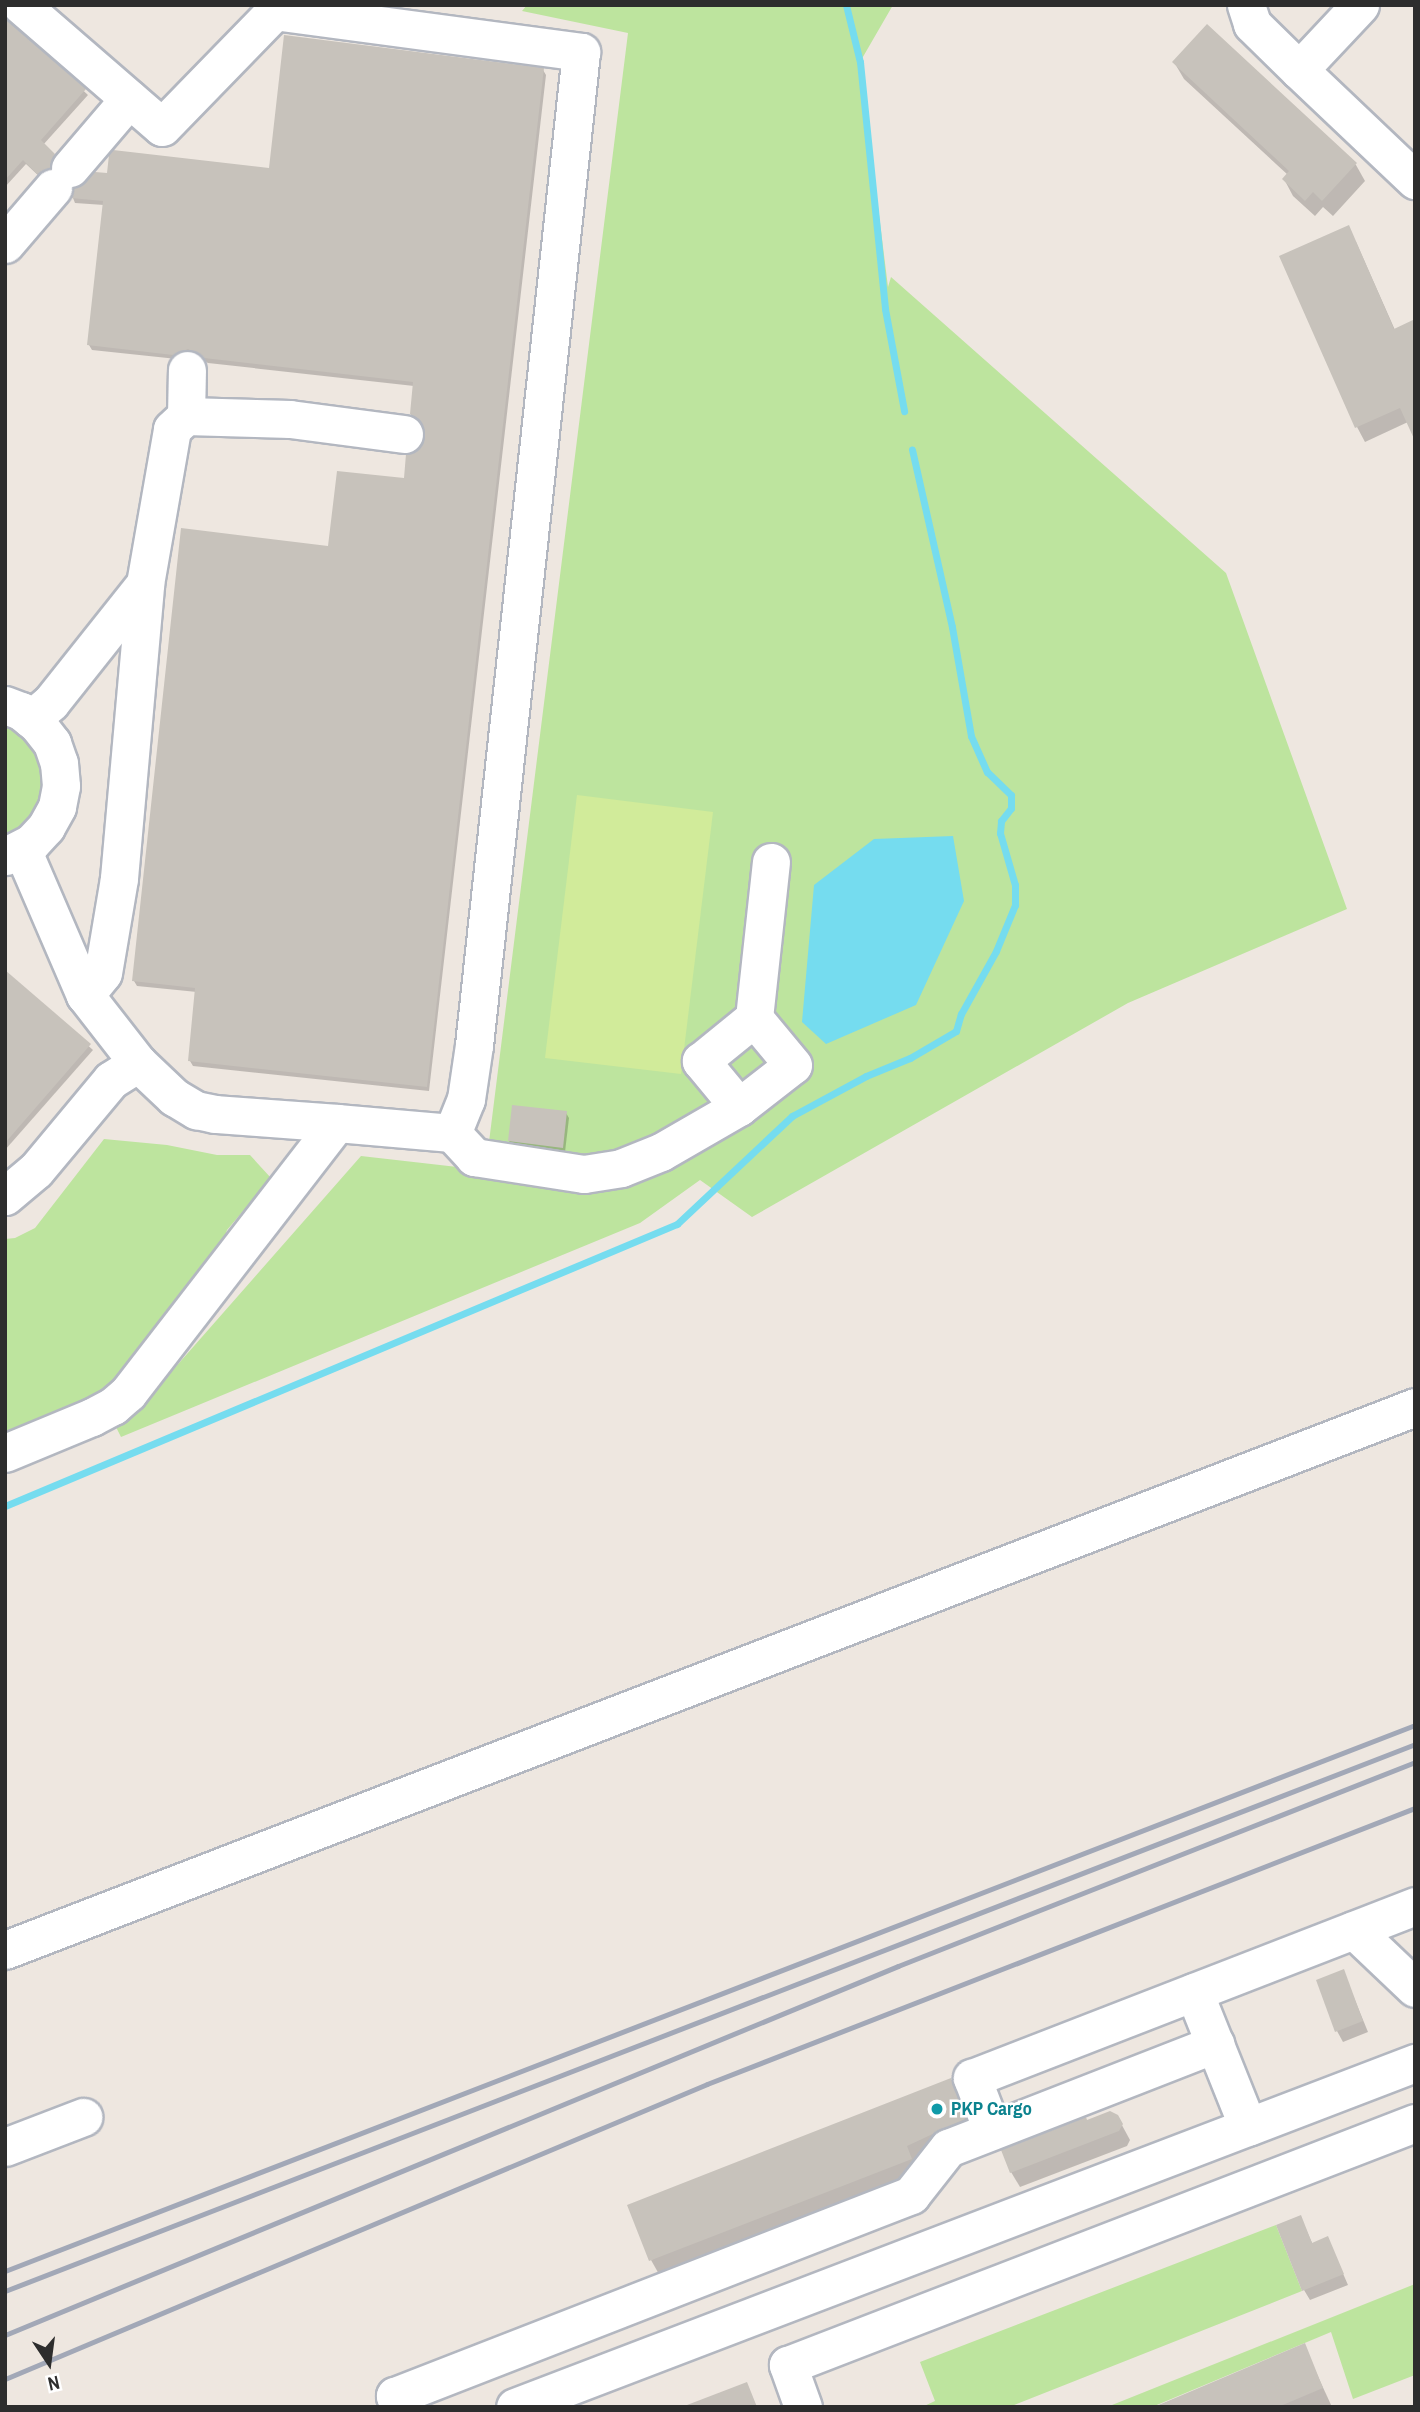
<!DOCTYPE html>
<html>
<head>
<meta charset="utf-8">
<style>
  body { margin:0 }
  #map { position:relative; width:1420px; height:2412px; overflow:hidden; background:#eee7e0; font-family:"Archivo Narrow",sans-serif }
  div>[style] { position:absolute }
  .green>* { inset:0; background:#bde49e }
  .pitch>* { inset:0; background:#d1eb9a }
  .water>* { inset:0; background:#75dcef }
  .shadow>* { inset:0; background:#0003 }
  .stream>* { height:7px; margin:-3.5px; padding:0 3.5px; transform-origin:3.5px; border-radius:3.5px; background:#75dcef }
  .building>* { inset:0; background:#c7c2bb }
  .roads { filter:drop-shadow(2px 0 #b3b7c0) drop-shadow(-2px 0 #b3b7c0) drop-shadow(0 2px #b3b7c0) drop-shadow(0 -2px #b3b7c0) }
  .minor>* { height:37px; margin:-18.5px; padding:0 18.5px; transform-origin:18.5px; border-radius:18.5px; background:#fff }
  .rail>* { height:5px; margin:-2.5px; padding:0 2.5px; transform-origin:2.5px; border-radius:2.5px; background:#a2a8b7 }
  .dots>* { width:19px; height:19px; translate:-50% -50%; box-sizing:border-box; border:4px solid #fff; border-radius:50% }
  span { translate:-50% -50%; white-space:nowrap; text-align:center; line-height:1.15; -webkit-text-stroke:5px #fff; paint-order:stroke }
  .culture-label { font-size:19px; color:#0d838f; font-weight:700 }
  .left { translate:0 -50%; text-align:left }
  .frame { position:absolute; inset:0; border:7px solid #2d2d2d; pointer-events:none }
  .north { position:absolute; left:14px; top:2328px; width:70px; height:70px; -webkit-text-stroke:5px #fff; paint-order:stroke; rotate:167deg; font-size:19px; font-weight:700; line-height:28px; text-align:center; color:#2d2d2d }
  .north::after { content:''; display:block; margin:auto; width:24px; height:32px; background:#2d2d2d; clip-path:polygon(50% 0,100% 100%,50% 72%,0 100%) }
</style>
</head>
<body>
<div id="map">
  <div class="green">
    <i style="clip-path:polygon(527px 5px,893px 5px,860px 62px,888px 287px,891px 277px,1226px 573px,1347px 909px,1128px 1003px,752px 1217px,700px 1180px,640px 1223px,121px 1437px,114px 1423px,136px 1412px,361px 1156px,590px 1182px,614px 1160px,488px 1150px,628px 33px,522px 11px)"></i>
    <i style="clip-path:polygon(5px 721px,34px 744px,46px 779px,36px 817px,5px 842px)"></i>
    <i style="clip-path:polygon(104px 1139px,167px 1145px,217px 1155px,250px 1155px,271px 1178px,227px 1230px,224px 1240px,109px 1391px,5px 1433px,5px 1239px,15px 1238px,35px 1228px)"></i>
    <i style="clip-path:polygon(1276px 2225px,1302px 2291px,1009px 2407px,922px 2407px,935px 2401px,920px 2362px)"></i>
    <i style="clip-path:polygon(1415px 2284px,1415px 2375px,1353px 2399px,1331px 2332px,1152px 2407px,1107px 2407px)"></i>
  </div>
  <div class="pitch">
    <i style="clip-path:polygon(577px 795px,713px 812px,681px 1074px,545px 1058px)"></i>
  </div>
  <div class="water">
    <i style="clip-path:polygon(953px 836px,964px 901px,916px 1005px,826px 1044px,802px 1022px,814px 885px,874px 839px)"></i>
  </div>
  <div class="shadow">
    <i style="clip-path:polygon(5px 18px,88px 95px,43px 145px,56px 160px,52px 173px,41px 178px,26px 164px,5px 187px)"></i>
    <i style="clip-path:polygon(1207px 26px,1356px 165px,1365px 181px,1333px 216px,1323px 207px,1315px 216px,1293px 196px,1284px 179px,1288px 175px,1184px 79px,1174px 62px)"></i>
    <i style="clip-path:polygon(543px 70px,546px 75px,429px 1091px,193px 1066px,190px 1061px,197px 992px,137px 986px,134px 981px,330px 548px,405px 480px,427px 436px,425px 428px,412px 414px,414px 386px,208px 363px,192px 353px,177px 359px,92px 350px,89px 345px,104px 205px,75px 203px,73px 198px,270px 170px)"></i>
    <i style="clip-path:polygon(1356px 242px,1395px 330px,1408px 422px,1365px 442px,1357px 427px)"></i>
    <i style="clip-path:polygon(5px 972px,93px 1050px,5px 1150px)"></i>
    <i style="clip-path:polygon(566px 1113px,569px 1118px,565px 1152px,512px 1145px,509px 1141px)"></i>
    <i style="clip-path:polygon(1343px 1971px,1368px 2032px,1343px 2042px,1337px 2031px)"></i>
    <i style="clip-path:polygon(951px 2080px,960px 2096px,973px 2135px,920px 2175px,660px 2276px,651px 2260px)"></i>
    <i style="clip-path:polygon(1117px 2116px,1130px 2140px,1127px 2146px,1020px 2187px,1011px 2172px,1086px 2122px)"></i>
    <i style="clip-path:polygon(1301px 2218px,1313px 2245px,1328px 2239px,1348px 2285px,1310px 2300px,1304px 2290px)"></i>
    <i style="clip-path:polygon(1304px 2346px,1332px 2407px,1155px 2407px)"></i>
  </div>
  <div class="stream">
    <i style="left:846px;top:5px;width:59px;rotate:76.2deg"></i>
    <i style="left:860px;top:62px;width:248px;rotate:84.2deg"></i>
    <i style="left:885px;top:309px;width:104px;rotate:79.4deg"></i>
    <i style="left:5px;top:1506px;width:729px;rotate:-22.77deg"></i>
    <i style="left:677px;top:1224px;width:158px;rotate:-43.2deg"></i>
    <i style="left:792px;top:1116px;width:84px;rotate:-28.4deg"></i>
    <i style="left:866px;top:1076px;width:48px;rotate:-22.2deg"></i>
    <i style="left:910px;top:1058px;width:53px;rotate:-30.4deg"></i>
    <i style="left:956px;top:1031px;width:18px;rotate:-74deg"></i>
    <i style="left:961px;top:1014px;width:72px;rotate:-60.9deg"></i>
    <i style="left:996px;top:951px;width:50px;rotate:-67.6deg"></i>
    <i style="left:1015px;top:905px;width:20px;rotate:-90deg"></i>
    <i style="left:1015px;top:885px;width:54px;rotate:-106.1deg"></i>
    <i style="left:1000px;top:833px;width:12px;rotate:-85deg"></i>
    <i style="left:1001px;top:821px;width:16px;rotate:-52deg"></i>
    <i style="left:1011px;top:808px;width:13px;rotate:-90deg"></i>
    <i style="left:1011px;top:795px;width:33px;rotate:-136deg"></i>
    <i style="left:987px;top:772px;width:39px;rotate:-114deg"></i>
    <i style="left:971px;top:736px;width:111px;rotate:-99.9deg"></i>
    <i style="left:952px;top:627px;width:182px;rotate:-102.7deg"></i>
  </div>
  <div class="building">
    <i style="clip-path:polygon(5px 18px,86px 89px,41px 140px,55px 154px,50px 168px,37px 174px,23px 160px,5px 180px)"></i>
    <i style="clip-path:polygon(1207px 24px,1357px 163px,1322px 201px,1313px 192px,1305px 201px,1282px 179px,1289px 171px,1172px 62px)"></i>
    <i style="clip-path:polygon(284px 35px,544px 68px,427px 1087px,188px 1061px,195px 988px,132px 981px,181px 528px,328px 546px,337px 471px,404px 478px,406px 454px,420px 447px,425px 437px,423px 425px,410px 414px,413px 382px,204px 358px,188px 349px,173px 355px,87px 345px,103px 201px,71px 198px,73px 188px,85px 182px,95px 172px,107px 173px,109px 155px,113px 150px,269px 168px)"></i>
    <i style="clip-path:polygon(1349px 225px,1394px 329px,1415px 319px,1415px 441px,1400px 408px,1355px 428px,1279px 256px)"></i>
    <i style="clip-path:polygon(5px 970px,91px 1044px,5px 1143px)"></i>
    <i style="clip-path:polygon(512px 1105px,567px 1111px,563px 1148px,508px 1141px)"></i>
    <i style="clip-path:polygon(1344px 1969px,1363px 2021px,1335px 2032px,1316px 1980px)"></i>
    <i style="clip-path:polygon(951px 2078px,965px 2119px,907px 2146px,912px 2159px,649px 2261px,627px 2205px)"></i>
    <i style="clip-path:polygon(1110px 2111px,1118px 2115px,1123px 2124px,1119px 2131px,1010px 2173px,1001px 2150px,1086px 2117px,1087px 2120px)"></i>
    <i style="clip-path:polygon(1301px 2215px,1312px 2243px,1328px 2236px,1344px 2274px,1302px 2291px,1276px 2225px)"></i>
    <i style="clip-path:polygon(1305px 2343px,1323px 2388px,1278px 2407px,1154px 2407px)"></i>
    <i style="clip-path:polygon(747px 2382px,757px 2407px,687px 2407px,687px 2405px)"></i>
  </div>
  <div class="roads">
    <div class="minor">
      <i style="left:21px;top:5px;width:186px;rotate:40.9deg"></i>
      <i style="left:162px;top:127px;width:162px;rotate:-45.8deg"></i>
      <i style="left:275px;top:11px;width:309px;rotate:7.6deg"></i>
      <i style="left:581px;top:52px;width:999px;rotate:96.15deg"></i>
      <i style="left:474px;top:1045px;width:55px;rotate:98.4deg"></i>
      <i style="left:466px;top:1099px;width:37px;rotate:112deg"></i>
      <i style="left:1246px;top:5px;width:20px;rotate:72deg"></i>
      <i style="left:1252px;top:24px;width:66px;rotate:44.4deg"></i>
      <i style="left:1360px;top:5px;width:89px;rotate:133.2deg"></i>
      <i style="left:1299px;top:70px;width:160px;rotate:43.5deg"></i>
      <i style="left:70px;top:168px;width:91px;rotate:-49.5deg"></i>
      <i style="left:5px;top:244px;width:74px;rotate:-49.4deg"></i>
      <i style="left:186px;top:416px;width:46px;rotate:-88.8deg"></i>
      <i style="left:5px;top:705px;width:17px;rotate:21deg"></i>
      <i style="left:21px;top:711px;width:22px;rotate:39deg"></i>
      <i style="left:38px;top:725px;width:23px;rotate:52deg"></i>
      <i style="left:52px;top:743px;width:21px;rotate:71deg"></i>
      <i style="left:59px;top:763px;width:23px;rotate:85deg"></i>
      <i style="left:61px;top:786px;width:21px;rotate:101deg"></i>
      <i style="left:57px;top:807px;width:23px;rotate:119deg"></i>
      <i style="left:46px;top:827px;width:22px;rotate:133deg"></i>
      <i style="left:31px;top:843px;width:29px;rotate:153deg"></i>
      <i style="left:31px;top:719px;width:26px;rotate:-40deg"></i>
      <i style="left:51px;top:702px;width:151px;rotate:-51.5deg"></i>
      <i style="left:145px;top:584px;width:157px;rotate:-80.1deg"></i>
      <i style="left:172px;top:429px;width:19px;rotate:-43deg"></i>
      <i style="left:186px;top:416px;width:104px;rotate:1.7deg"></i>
      <i style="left:290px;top:419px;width:115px;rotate:7.5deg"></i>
      <i style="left:22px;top:849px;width:159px;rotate:66.7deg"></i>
      <i style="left:85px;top:995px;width:86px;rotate:52.1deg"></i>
      <i style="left:138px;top:1063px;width:50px;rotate:43.4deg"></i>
      <i style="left:174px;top:1097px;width:26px;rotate:31deg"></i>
      <i style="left:196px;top:1110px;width:19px;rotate:12deg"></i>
      <i style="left:215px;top:1114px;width:122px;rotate:4.2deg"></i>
      <i style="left:85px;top:995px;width:28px;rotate:-51deg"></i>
      <i style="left:103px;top:973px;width:96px;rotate:-80.4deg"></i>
      <i style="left:119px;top:878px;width:294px;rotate:-84.9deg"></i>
      <i style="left:739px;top:1107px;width:60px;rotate:-129.6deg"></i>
      <i style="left:701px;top:1061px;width:68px;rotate:-39.1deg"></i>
      <i style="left:5px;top:1196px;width:40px;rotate:-40deg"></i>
      <i style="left:36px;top:1170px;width:117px;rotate:-50.2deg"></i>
      <i style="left:111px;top:1080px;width:32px;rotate:-32deg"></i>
      <i style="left:5px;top:1453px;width:94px;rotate:-22.5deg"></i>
      <i style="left:92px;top:1417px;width:24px;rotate:-28deg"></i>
      <i style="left:113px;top:1406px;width:20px;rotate:-41deg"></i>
      <i style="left:128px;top:1393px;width:341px;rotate:-52.3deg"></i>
      <i style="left:337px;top:1123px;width:115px;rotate:5deg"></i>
      <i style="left:452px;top:1133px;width:33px;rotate:47deg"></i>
      <i style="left:474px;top:1157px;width:111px;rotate:8.8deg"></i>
      <i style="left:584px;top:1174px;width:37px;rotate:-9deg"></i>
      <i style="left:621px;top:1168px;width:43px;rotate:-21.8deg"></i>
      <i style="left:661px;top:1152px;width:90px;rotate:-30deg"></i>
      <i style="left:739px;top:1107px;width:68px;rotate:-37.9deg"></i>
      <i style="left:793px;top:1065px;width:61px;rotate:-129.7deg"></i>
      <i style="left:754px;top:1018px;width:157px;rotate:-83.8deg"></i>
      <i style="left:1354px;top:1930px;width:84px;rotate:43.6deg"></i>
      <i style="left:5px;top:1950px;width:1511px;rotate:-21.06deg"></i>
      <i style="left:1194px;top:1992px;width:145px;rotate:68.2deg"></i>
      <i style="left:992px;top:2130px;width:56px;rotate:-111deg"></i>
      <i style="left:972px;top:2078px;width:475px;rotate:-21.2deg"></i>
      <i style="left:5px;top:2147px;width:84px;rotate:-21deg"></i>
      <i style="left:399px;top:2407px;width:12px;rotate:-110deg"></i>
      <i style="left:395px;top:2396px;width:554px;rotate:-21.28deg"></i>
      <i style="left:911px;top:2195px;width:60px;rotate:-51.8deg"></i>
      <i style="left:948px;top:2148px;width:287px;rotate:-21.3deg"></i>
      <i style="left:515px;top:2407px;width:964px;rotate:-20.92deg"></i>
      <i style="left:803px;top:2407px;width:45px;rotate:-109.7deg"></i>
      <i style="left:788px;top:2365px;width:672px;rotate:-21.1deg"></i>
    </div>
  </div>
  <div class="rail">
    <i style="left:5px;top:2271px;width:1512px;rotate:-21.17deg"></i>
    <i style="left:5px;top:2291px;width:1512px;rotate:-21.2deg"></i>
    <i style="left:5px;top:2335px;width:966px;rotate:-22.45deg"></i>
    <i style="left:898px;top:1966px;width:556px;rotate:-21.53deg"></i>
    <i style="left:5px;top:2379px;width:761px;rotate:-22.79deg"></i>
    <i style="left:707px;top:2084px;width:760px;rotate:-21.3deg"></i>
  </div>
  <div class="dots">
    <i style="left:937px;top:2109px;background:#0f9aa8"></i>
  </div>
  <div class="culture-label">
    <span class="left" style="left:951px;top:2109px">PKP Cargo</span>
  </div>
  <div class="frame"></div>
  <div class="north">N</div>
</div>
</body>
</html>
